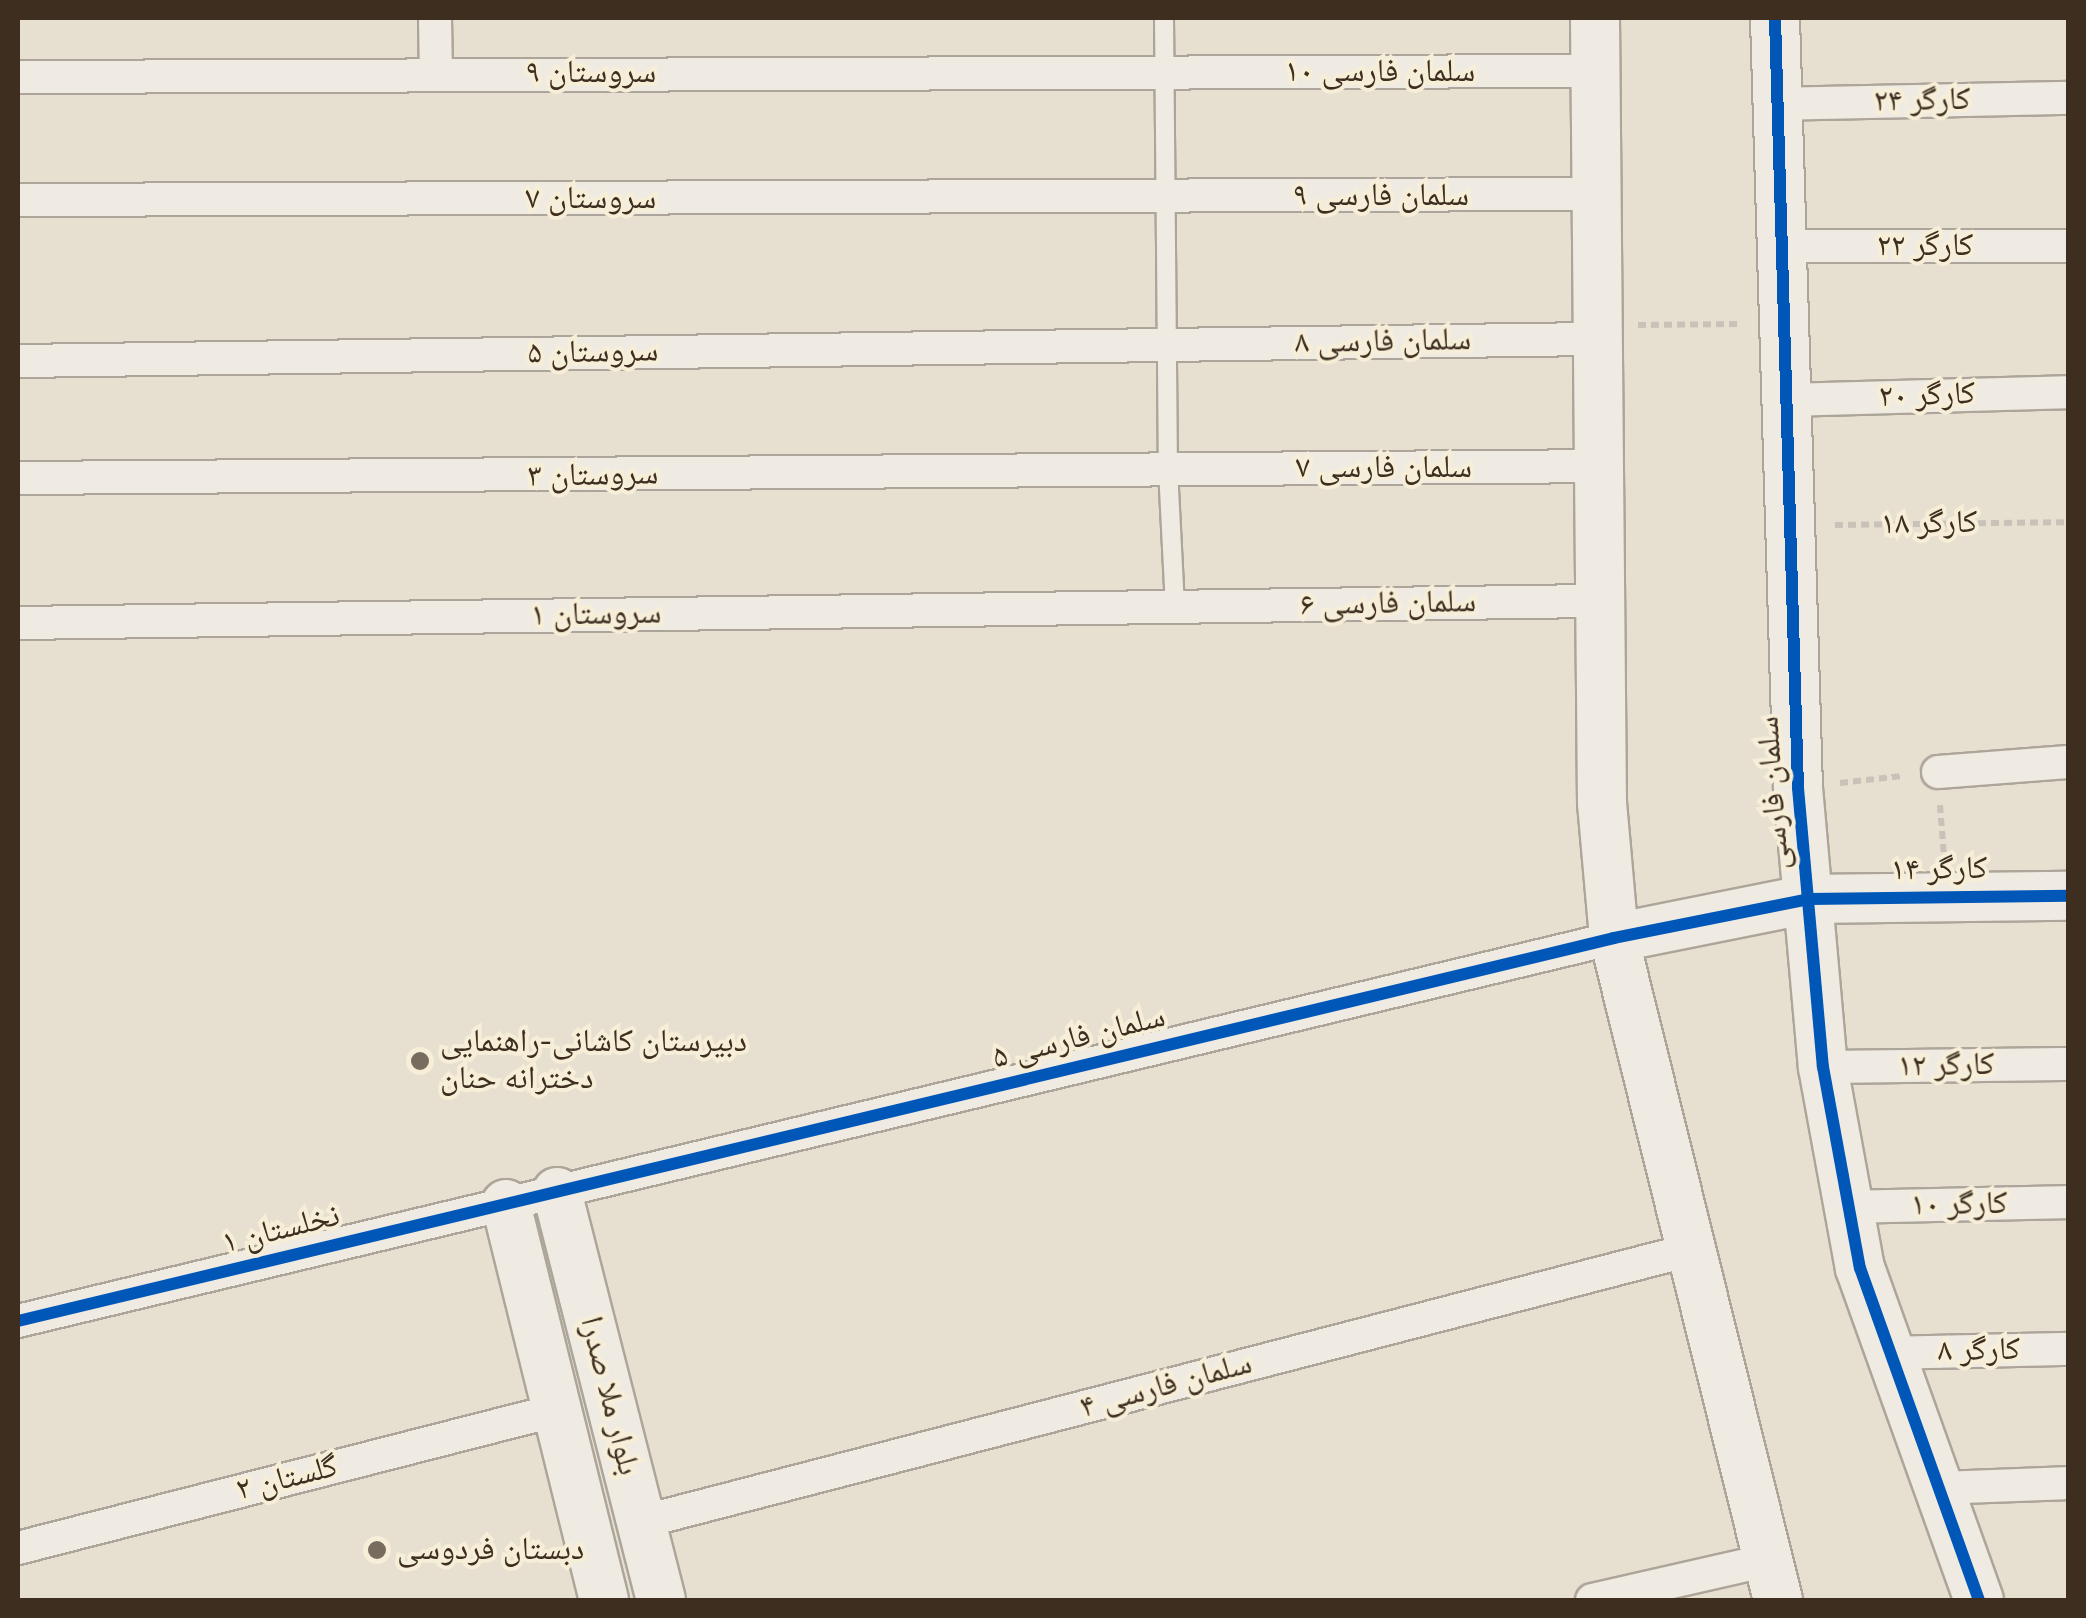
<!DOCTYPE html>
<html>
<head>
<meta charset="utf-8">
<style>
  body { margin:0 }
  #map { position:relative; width:2086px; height:1618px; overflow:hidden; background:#e7e0d1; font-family:Spectral,"Noto Naskh Arabic",serif }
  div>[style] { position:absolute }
  .path>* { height:6px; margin-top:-3px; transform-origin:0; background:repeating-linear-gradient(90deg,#c8c2b9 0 8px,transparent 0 13px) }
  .roads { filter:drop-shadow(2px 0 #ada599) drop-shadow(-2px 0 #ada599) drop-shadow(0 2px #ada599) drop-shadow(0 -2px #ada599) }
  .lane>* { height:18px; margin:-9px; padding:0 9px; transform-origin:9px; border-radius:9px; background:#efebe3 }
  .street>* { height:32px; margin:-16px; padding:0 16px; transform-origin:16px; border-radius:16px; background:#efebe3 }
  .secondary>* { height:48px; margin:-24px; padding:0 24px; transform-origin:24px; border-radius:24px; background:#efebe3 }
  .cycleway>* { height:12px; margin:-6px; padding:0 6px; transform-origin:6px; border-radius:6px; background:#0057b8 }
  .dots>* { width:28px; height:28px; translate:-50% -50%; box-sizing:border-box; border:5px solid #f7eed8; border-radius:50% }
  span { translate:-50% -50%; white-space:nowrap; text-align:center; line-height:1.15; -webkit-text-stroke:8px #f7eed8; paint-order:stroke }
  .street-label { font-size:32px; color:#3d2e20 }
  .poi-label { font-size:32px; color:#3d2e20 }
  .left { translate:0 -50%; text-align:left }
  .frame { position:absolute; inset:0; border:20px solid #3d2e20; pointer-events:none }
</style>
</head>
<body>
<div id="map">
  <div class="path">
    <i style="left:1638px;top:325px;width:103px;rotate:-0.6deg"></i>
    <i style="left:1835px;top:525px;width:233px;rotate:-0.7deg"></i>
    <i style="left:1840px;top:783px;width:62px;rotate:-6.4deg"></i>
    <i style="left:1940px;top:805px;width:52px;rotate:85.6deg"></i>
  </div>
  <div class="roads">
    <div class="lane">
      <i style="left:1164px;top:18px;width:451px;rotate:89.5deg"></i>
      <i style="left:1168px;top:469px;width:138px;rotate:87.1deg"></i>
    </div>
    <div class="street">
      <i style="left:435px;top:18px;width:56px;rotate:89deg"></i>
      <i style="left:18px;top:77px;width:1577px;rotate:-0.22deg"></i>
      <i style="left:1776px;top:104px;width:292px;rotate:-1.2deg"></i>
      <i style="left:18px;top:200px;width:1578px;rotate:-0.22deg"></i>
      <i style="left:1781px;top:246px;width:287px"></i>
      <i style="left:18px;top:361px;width:1580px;rotate:-0.8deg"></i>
      <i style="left:1785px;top:400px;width:283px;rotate:-1.6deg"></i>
      <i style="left:18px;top:478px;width:1581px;rotate:-0.43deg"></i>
      <i style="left:18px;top:623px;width:1582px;rotate:-0.8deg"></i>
      <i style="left:1938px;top:772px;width:130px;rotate:-4.4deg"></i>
      <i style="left:1823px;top:1067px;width:245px;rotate:-0.7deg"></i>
      <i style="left:1849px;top:1207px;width:219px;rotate:-1.3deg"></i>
      <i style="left:18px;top:1321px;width:1641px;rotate:-13.49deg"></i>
      <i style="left:1890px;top:1353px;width:178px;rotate:-1.3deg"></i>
      <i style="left:1938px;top:1488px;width:130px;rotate:-2.2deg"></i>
      <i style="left:641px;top:1522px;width:1084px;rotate:-14.54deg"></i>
      <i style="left:18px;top:1548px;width:556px;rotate:-14.36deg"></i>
      <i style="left:1592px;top:1600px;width:180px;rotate:-12.8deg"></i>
    </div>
    <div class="secondary">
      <i style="left:1595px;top:18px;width:785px;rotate:89.49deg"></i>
      <i style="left:1602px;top:803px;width:136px;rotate:84.9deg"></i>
      <i style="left:1614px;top:938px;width:682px;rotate:76.09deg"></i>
      <i style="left:1775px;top:18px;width:770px;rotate:88.29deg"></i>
      <i style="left:1798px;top:788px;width:280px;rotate:84.9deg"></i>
      <i style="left:1823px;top:1067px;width:204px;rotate:79.6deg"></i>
      <i style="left:1860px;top:1268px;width:353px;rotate:70.3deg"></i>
      <i style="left:1614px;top:938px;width:199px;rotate:-11.3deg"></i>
      <i style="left:1809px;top:899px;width:259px;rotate:-0.7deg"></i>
      <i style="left:557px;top:1192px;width:421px;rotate:75.7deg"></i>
      <i style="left:506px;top:1204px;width:408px;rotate:76.1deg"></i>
    </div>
  </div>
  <div class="cycleway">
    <i style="left:1775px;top:18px;width:770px;rotate:88.29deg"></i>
    <i style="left:1798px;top:788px;width:280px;rotate:84.9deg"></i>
    <i style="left:1823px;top:1067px;width:204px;rotate:79.6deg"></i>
    <i style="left:1860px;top:1268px;width:353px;rotate:70.3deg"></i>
    <i style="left:18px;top:1321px;width:1641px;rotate:-13.49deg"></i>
    <i style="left:1614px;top:938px;width:199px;rotate:-11.3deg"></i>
    <i style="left:1809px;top:899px;width:259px;rotate:-0.7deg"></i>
  </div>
  <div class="dots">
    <i style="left:420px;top:1061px;background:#786c5e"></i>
    <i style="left:377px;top:1550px;background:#786c5e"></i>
  </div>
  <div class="street-label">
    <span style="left:1380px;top:72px">سلمان فارسی ۱۰</span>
    <span style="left:591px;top:73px">سروستان ۹</span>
    <span style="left:1922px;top:101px;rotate:-1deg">کارگر ۲۴</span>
    <span style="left:1381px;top:196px">سلمان فارسی ۹</span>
    <span style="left:591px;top:199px">سروستان ۷</span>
    <span style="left:1925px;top:246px">کارگر ۲۲</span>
    <span style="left:1383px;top:342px;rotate:-1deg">سلمان فارسی ۸</span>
    <span style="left:593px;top:353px;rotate:-1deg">سروستان ۵</span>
    <span style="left:1927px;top:396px;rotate:-2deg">کارگر ۲۰</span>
    <span style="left:1384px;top:468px">سلمان فارسی ۷</span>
    <span style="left:593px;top:476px;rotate:-1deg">سروستان ۳</span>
    <span style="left:1929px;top:524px;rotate:-1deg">کارگر ۱۸</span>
    <span style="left:1388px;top:604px;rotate:-1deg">سلمان فارسی ۶</span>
    <span style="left:596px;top:615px;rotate:-1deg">سروستان ۱</span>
    <span style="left:1774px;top:793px;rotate:-94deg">سلمان فارسی</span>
    <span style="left:1939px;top:870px;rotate:-1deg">کارگر ۱۴</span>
    <span style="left:1079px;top:1038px;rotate:-14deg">سلمان فارسی ۵</span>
    <span style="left:1946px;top:1066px;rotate:-1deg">کارگر ۱۲</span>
    <span style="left:1959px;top:1205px;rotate:-1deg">کارگر ۱۰</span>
    <span style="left:281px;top:1230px;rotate:-14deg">نخلستان ۱</span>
    <span style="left:1979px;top:1351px;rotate:-1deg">کارگر ۸</span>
    <span style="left:1166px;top:1386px;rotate:-15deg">سلمان فارسی ۴</span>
    <span style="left:609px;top:1396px;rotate:76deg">بلوار ملا صدرا</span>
    <span style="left:287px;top:1479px;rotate:-14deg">گلستان ۲</span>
  </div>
  <div class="poi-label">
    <span class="left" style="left:440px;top:1061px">دبیرستان کاشانی-راهنمایی<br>دخترانه حنان</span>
    <span class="left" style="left:397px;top:1550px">دبستان فردوسی</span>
  </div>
  <div class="frame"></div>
</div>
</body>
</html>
